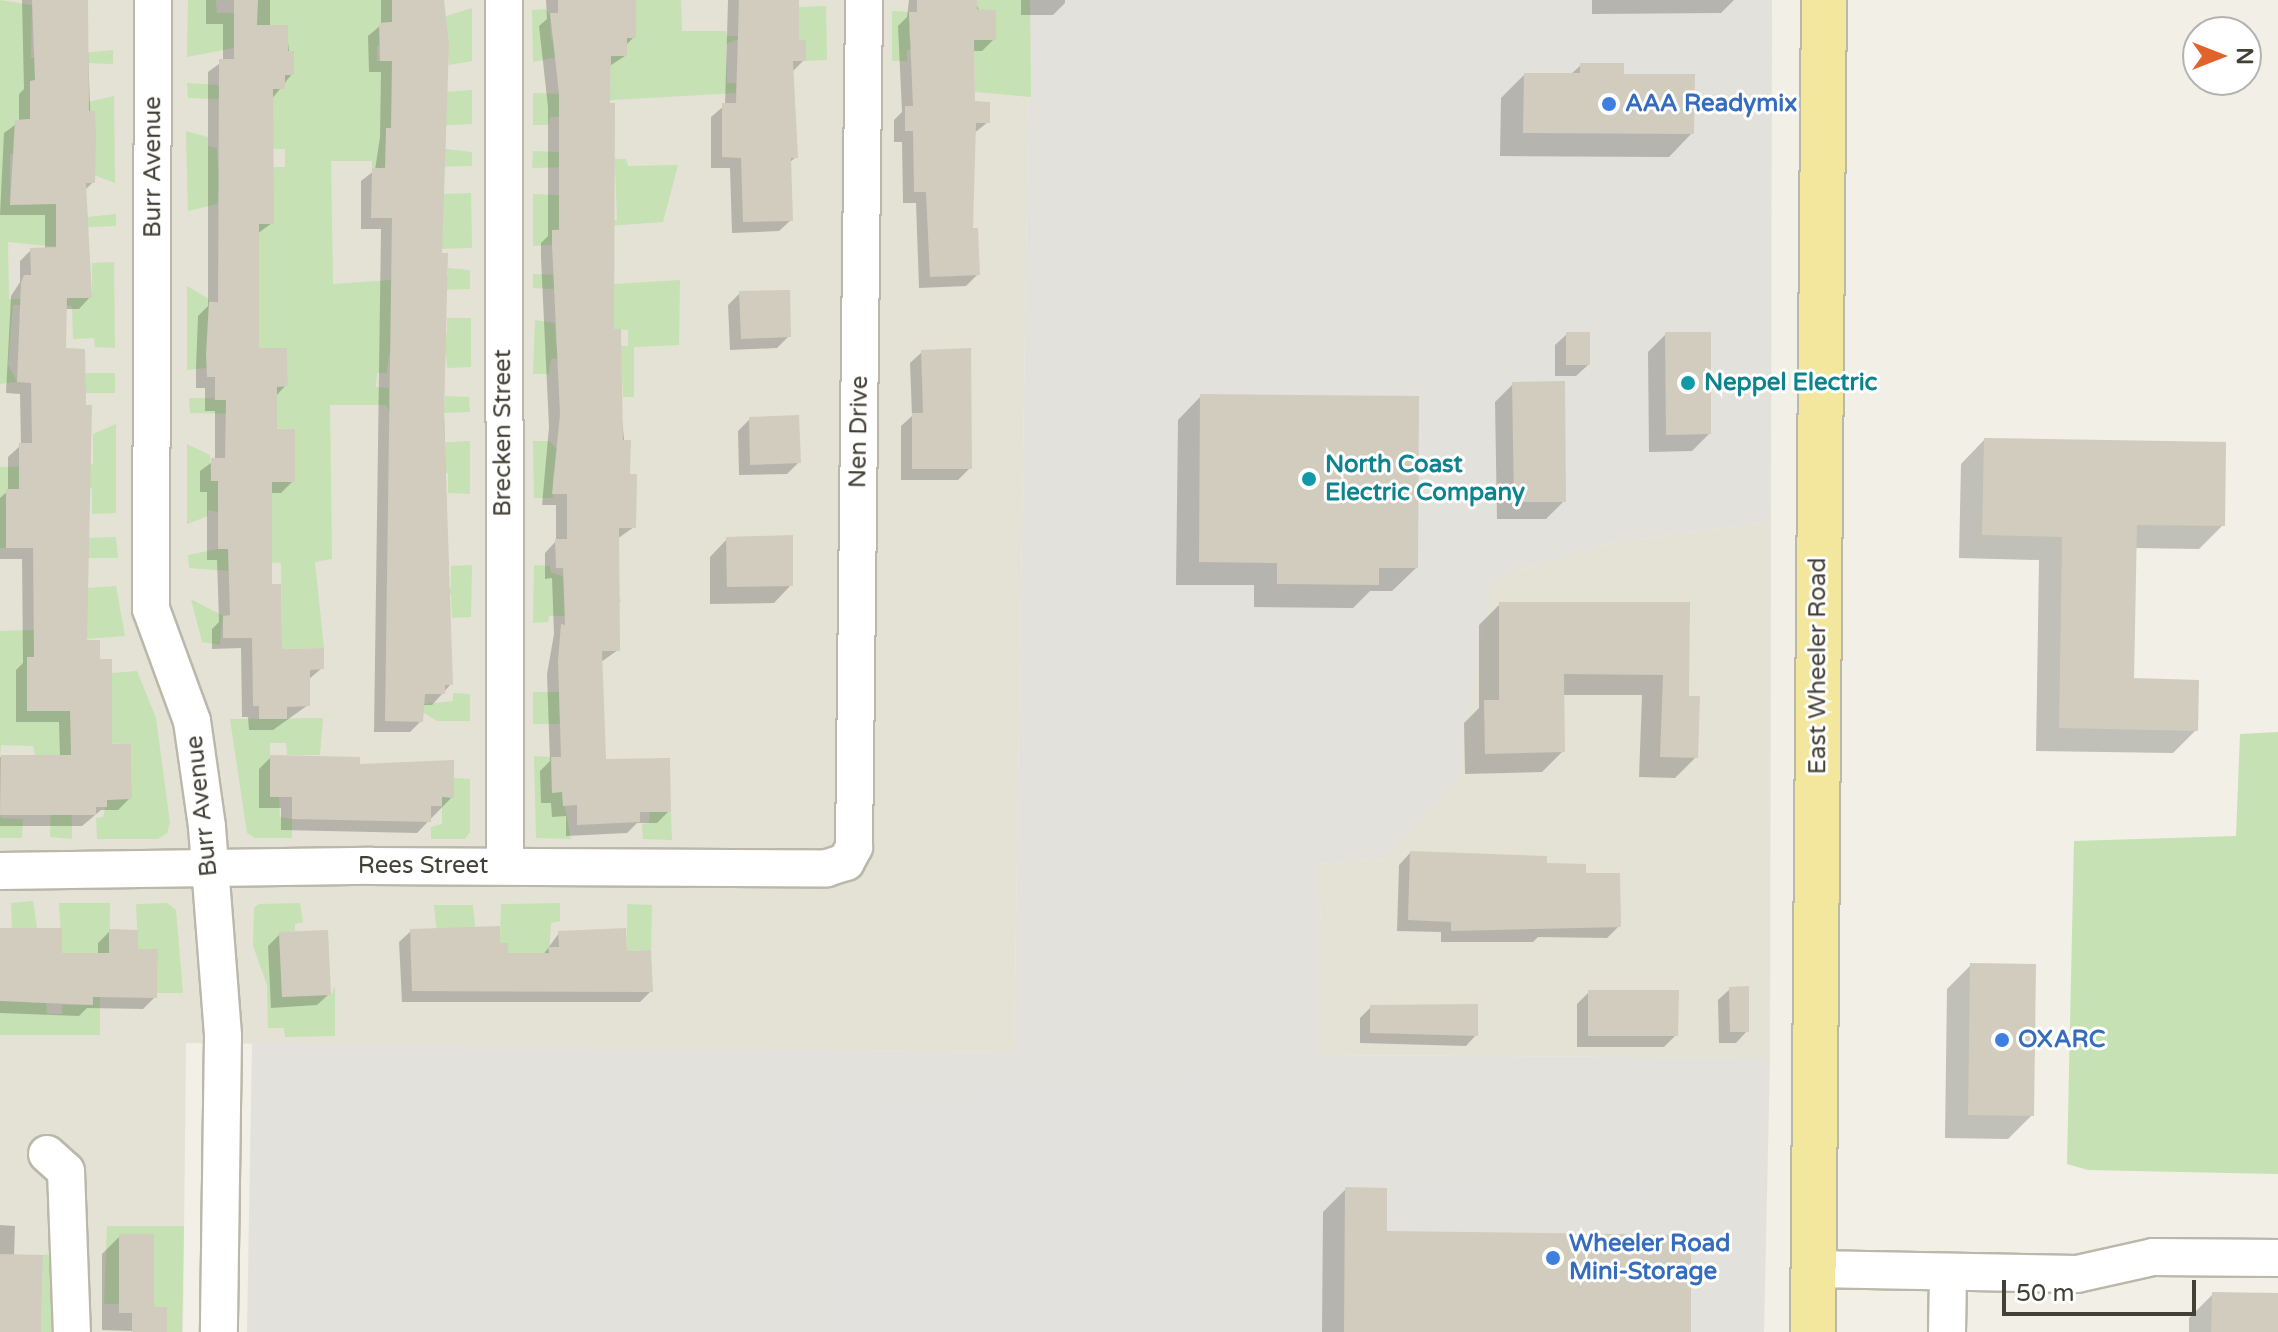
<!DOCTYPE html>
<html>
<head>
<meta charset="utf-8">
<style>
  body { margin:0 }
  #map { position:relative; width:2278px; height:1332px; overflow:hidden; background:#f1efe6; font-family:"Varela Round",sans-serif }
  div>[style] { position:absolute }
  .residential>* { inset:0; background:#e4e2d5 }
  .industrial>* { inset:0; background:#e3e1db }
  .green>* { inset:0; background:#c6e1b3 }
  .parking>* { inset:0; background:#e3e1de }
  .shadow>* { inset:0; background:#0003 }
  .building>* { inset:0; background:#d1ccbd }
  .roads { filter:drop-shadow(2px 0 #bbb8aa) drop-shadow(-2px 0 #bbb8aa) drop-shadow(0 2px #bbb8aa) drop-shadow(0 -2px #bbb8aa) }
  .minor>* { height:36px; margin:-18px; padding:0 18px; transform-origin:18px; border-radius:18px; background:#fff }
  .major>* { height:44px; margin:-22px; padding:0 22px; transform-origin:22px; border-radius:22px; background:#f3e79d }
  .dots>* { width:22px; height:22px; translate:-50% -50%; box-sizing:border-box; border:4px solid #fff; border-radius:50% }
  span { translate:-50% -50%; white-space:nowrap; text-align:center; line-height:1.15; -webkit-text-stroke:6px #fff; paint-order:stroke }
  .shop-label { font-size:24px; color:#366cbe; font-weight:700 }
  .left { translate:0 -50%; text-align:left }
  .street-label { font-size:24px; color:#434036 }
  .culture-label { font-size:24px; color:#0d838f; font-weight:700 }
  .north { position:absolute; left:2182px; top:16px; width:80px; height:80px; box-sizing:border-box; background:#fff; border:2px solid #b4b3af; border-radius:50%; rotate:90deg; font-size:22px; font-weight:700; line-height:32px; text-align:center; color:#434036 }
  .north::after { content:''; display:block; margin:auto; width:28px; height:36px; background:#e2622c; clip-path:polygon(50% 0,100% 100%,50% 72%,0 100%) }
  .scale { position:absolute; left:2002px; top:1280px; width:194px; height:36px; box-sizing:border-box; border:4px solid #434036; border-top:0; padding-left:10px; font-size:24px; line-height:28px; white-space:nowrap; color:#434036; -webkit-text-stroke:6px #fff; paint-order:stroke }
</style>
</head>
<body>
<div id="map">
  <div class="residential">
    <i style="clip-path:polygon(0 0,1030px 0,1014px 1052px,186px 1043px,183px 1332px,0 1332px)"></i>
    <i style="clip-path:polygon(1771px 522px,1770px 1058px,1321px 1055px,1320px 864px,1384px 859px,1482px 623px,1492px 579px,1611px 543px)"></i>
  </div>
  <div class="industrial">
    <i style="clip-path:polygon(1030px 0,1772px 0,1771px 522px,1611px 543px,1492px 579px,1457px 782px,1384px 859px,1320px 864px,1322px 1055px,1770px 1058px,1764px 1332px,247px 1332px,252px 1043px,1014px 1052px)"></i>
  </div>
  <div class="green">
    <i style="clip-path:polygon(0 0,32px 5px,31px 58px,113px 50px,113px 64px,87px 63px,65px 80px,30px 81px,31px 119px,15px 120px,15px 136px,95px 135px,95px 111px,88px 111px,88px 102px,114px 96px,115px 183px,94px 175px,94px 153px,10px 154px,10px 204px,56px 204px,57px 220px,116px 214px,116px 226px,88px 227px,58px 247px,8px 242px,9px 299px,92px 298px,92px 263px,114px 262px,115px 348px,95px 347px,94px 338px,73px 339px,72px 306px,13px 305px,8px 364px,17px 382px,0 384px)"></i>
    <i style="clip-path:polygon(188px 0,216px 0,217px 13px,257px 13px,258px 0,392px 0,392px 22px,379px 23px,380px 37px,472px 8px,472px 61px,449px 65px,448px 45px,377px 46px,377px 61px,392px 61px,392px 96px,472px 90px,472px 124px,387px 128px,386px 142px,472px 152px,472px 166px,372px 168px,372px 161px,331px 161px,333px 284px,448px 276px,448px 268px,470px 270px,470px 289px,394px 291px,436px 333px,447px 333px,447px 318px,471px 318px,471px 367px,447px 368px,446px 356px,389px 354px,387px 373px,377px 373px,376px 387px,389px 388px,389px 406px,444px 409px,445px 396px,469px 397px,470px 412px,391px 415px,386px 405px,330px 405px,332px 559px,315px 562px,324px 648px,282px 649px,281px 563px,249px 561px,229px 571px,189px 568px,188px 555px,218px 549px,272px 548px,272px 494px,218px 494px,218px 512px,208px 510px,208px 516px,187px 524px,187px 444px,210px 455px,211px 481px,294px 482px,295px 429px,250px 428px,249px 414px,190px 413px,189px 398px,276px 399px,277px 387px,288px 386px,287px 348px,220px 349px,207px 368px,187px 370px,187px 286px,209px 299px,209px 321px,243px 260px,218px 260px,219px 188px,218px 204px,188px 211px,186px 131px,208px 137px,208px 146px,217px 148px,218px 167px,285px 167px,285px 149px,273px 149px,245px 100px,188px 98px,187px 83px,285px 89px,285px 75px,294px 74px,294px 52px,288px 51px,288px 25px,235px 25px,234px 48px,187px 57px)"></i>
    <i style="clip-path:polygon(636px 0,681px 0,682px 31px,726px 31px,727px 36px,794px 37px,799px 7px,826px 6px,827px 60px,806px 61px,805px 40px,736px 40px,726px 44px,727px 83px,736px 83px,736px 93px,560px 103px,559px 117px,550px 117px,548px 125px,533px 125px,533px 93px,610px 95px,611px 56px,626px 56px,627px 43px,533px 62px,532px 10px,545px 9px,550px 15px,551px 39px,636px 38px)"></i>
    <i style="clip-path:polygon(977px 0,1030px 0,1031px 97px,975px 92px,974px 42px,907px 50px,907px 61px,892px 61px,892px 11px,909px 12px,909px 39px,996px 40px,996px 10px,977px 9px)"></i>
    <i style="clip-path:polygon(533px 151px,559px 152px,559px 158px,626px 159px,628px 166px,678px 165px,663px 222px,552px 230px,552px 245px,533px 246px,533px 194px,580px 196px,582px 222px,617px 220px,615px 166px,532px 168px)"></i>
    <i style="clip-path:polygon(471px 193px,472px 248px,437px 249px,442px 194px)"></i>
    <i style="clip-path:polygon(533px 274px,564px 275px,565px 287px,680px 280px,679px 345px,634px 347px,634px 397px,623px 397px,621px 354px,551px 359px,549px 374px,533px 374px,535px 320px,555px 323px,556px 346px,628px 346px,628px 330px,614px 329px,614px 292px,533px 288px)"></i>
    <i style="clip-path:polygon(85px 373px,115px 373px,115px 393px,69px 393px)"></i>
    <i style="clip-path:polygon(116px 424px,116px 513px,92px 514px,92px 488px,68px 488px,67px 465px,93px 464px,93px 434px)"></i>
    <i style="clip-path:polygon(470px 441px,470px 494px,448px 493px,448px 473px,402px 472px,433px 443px)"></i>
    <i style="clip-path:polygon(533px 441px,549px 441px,557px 449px,615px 474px,553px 473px,553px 498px,534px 498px)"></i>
    <i style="clip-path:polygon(34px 466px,28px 489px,6px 489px,6px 548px,0 548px,0 467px)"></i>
    <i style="clip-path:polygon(116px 537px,118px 558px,87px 558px,83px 538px)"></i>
    <i style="clip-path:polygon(472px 565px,471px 617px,452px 618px,451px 594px,441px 594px,440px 589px,451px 588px,451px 566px)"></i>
    <i style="clip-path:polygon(534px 565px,550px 566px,551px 572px,619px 596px,621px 602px,586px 602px,573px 616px,549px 616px,548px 622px,533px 623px)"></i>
    <i style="clip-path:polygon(116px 586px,125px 636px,73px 640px,72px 657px,27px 657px,27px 710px,112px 711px,112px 673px,137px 671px,156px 718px,170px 823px,167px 833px,158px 839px,97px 839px,96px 818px,103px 817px,107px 800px,132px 798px,131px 744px,71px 743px,72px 839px,50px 837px,52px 755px,35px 755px,33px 746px,1px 745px,0 763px,0 631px,87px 628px,87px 588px)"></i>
    <i style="clip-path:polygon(191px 599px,223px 616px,220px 645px,202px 642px)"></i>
    <i style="clip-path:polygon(533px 692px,559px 692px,560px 724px,533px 724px)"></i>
    <i style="clip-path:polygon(453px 693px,470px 694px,470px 721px,437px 721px,424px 713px,424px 704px,453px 701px)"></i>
    <i style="clip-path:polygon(323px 718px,320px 755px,287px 755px,286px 743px,270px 743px,270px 796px,279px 797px,280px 817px,292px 819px,292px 838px,255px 838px,247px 833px,230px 719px)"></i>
    <i style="clip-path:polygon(2278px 732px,2278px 1174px,2088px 1170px,2067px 1164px,2074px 841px,2236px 836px,2240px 734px)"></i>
    <i style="clip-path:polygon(534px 756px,551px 757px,552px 792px,562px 792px,571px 839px,536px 838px)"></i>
    <i style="clip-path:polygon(454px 778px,470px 779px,470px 832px,465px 839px,431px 839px,431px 827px,442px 824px,442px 797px,454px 797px)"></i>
    <i style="clip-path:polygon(0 810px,1px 818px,23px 819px,22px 838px,0 838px)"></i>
    <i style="clip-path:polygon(650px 812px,671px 812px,672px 840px,643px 839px,642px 824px,649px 823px)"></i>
    <i style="clip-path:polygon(33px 901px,37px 928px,31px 929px,31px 1003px,46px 1003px,47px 1014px,62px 1014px,62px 1005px,92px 1005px,92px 953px,62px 953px,59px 903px,110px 903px,109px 962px,100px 963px,100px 1035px,0 1035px,0 1001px,15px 1001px,11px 903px)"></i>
    <i style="clip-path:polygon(167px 903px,176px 910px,183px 993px,157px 993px,158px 949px,138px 949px,136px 904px)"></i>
    <i style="clip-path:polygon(300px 903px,303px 922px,295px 924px,295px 931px,279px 933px,282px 997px,331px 995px,335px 986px,335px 1036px,285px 1037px,284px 1028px,268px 1028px,267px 985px,253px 946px,254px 908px,259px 904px)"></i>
    <i style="clip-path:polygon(560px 903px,560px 921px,551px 923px,549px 955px,508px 953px,508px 943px,500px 943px,501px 904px)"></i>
    <i style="clip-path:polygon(627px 904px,652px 905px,651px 950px,627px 951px)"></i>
    <i style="clip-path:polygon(434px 905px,473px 905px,475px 926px,439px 954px)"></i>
    <i style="clip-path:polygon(107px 1226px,184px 1226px,182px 1332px,167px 1332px,167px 1307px,154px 1307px,154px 1234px,119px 1234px,119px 1304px,104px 1304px)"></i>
    <i style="clip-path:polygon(62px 1253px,61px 1332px,41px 1332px,43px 1255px)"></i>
  </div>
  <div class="parking">
    <i style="clip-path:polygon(1209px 1071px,1200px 1332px,826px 1332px,820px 1145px,826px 1117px,945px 1092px)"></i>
    <i style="clip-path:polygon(1405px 1171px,1654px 1172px,1654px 1203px,1405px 1202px)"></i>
  </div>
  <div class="shadow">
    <i style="clip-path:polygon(22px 0,86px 0,93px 182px,84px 191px,90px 297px,79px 309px,65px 309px,64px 350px,85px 642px,110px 746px,130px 798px,118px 810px,101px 810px,82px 826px,0 826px,0 757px,60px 757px,59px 722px,16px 722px,16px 670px,23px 663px,22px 559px,0 559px,0 498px,8px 491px,8px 457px,21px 445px,20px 394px,6px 393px,11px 296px,20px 282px,20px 261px,31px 250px,45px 250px,45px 215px,0 215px,4px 133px,19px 122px,19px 94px,24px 89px)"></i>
    <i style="clip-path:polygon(206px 0,270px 0,270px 27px,286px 27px,292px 74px,271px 100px,272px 223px,257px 234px,257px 350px,286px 385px,275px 397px,275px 431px,293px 481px,281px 493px,270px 493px,270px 586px,280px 651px,322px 668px,308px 680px,308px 705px,273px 730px,249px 730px,248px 717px,242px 717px,241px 648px,212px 649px,212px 629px,219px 622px,217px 560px,207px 560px,207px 492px,200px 492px,200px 471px,215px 460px,215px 411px,205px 411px,205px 388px,196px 388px,196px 367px,198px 316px,208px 306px,208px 72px,223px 61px,223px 24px,206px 24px)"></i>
    <i style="clip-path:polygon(381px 0,443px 0,440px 255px,451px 684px,432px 705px,422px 705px,421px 721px,410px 732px,374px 732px,381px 229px,361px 229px,361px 181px,375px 170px,380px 137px,381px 72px,369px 72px,368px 36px,381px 25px)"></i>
    <i style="clip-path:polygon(546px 0,634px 0,634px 37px,625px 46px,625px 56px,608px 67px,612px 331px,634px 527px,617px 539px,618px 650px,601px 662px,604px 761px,669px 811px,657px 823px,637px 823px,627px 833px,566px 836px,566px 816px,552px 817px,551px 803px,541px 803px,540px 771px,550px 761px,547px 674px,554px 634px,552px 578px,545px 579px,545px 553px,556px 541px,556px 505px,542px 505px,549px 427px,541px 258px,541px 243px,548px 236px,548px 107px,539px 26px,547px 19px)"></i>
    <i style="clip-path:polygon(728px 0,797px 0,797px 42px,804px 60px,792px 72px,796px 157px,789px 163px,791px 220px,779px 231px,732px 233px,730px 168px,711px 168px,711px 117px,725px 105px)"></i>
    <i style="clip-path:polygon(909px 0,974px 0,994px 39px,982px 51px,973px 51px,973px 103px,988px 122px,973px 134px,970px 230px,978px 274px,966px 286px,919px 288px,916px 203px,903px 203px,902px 142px,894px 142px,894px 120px,902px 112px,898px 26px,907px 17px)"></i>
    <i style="clip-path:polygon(1021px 0,1065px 0,1065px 3px,1053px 15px,1021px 15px)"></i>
    <i style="clip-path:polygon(1592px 0,1734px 0,1721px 13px,1592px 14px)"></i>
    <i style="clip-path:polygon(1581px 65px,1622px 76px,1692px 133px,1669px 157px,1500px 156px,1501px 98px,1524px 75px,1570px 75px)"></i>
    <i style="clip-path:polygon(740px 293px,789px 336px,777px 348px,730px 350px,728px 305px)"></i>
    <i style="clip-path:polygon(1567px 334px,1588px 365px,1576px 376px,1555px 376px,1555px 345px)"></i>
    <i style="clip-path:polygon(1666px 334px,1709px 434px,1692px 451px,1649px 452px,1648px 352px)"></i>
    <i style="clip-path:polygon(922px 352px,970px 468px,958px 480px,901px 480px,901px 426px,912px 416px,910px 363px)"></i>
    <i style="clip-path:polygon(1513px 384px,1564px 501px,1546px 519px,1497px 519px,1495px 402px)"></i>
    <i style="clip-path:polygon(1201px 396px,1416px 568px,1392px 591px,1370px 591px,1353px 608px,1254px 607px,1254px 585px,1176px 585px,1178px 420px)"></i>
    <i style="clip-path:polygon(750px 419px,799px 462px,787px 474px,739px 475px,738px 431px)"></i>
    <i style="clip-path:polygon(1984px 440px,2223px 525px,2199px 549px,2135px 548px,2132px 680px,2196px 730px,2173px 753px,2036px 751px,2039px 560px,1959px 558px,1961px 464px)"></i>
    <i style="clip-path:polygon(727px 539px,791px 585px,774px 603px,710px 604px,710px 557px)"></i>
    <i style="clip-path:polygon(1500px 604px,1688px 604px,1687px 698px,1696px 757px,1675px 778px,1639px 777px,1642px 695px,1562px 695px,1563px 751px,1542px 772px,1465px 774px,1464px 723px,1479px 708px,1479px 625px)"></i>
    <i style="clip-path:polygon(271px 757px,358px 766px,452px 797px,417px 833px,281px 830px,281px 808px,259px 808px,259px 769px)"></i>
    <i style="clip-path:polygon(1410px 853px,1545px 865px,1584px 875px,1619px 926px,1607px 938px,1538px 937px,1533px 942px,1441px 942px,1441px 932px,1397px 931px,1399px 865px)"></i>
    <i style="clip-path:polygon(0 930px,60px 955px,98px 955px,98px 943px,110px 931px,136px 951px,155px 997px,143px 1009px,87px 1008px,79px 1016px,0 1013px)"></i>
    <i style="clip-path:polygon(411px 931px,498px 945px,506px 955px,543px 955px,559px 933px,625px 954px,651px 991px,640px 1002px,402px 1002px,399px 942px)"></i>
    <i style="clip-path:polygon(280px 934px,329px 994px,317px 1005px,271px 1008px,268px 946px)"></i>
    <i style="clip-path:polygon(1971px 965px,2032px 1115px,2008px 1139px,1945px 1138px,1947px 989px)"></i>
    <i style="clip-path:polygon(1730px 989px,1747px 1031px,1736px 1043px,1719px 1043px,1718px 1000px)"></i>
    <i style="clip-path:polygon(1589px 992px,1676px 1035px,1664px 1047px,1577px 1047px,1577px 1004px)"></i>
    <i style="clip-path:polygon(1371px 1007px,1476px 1035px,1466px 1046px,1360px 1043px,1360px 1018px)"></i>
    <i style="clip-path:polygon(1346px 1189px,1385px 1233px,1688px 1332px,1322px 1332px,1323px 1212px)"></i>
    <i style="clip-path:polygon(0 1225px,15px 1226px,14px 1256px,39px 1332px,0 1332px)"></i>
    <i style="clip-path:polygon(120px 1236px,152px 1309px,165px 1332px,102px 1330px,102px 1254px)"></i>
    <i style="clip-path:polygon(2213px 1294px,2278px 1295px,2278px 1332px,2189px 1332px,2189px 1318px)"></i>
  </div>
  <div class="building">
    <i style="clip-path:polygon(32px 0,88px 0,89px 111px,95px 111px,96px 135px,95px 183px,86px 183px,92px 298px,67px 298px,66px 348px,85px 349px,86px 405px,92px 405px,87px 640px,100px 640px,100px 659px,112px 659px,112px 744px,131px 744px,132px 799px,107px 800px,107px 807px,96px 807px,96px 815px,0 815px,1px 755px,71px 755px,70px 711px,27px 711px,27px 657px,34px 657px,33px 548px,6px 548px,6px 489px,19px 489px,19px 443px,32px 443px,31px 383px,17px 382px,21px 283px,24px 275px,31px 275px,30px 248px,56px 247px,56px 204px,10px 205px,15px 120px,30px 119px,30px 81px,35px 80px)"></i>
    <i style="clip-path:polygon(234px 0,258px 0,257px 25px,288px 25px,288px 51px,294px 51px,294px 75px,285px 75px,285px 89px,273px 89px,274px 224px,259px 224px,259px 348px,287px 348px,288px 386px,277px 387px,277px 429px,295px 429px,295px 482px,272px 482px,272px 584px,281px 584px,282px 649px,324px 648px,324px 669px,310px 670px,310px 706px,287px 707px,287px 719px,259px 719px,259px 706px,253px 706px,252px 638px,223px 638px,223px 616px,230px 615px,228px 549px,218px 549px,218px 481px,211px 481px,211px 458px,225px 458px,226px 400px,215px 400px,215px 377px,207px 377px,206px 354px,209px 302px,218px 302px,219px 59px,234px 59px)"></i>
    <i style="clip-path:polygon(392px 0,444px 0,449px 45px,442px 253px,448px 253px,444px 415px,453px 685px,445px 685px,445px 694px,425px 694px,423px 722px,385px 721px,392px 218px,371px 218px,372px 168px,385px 168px,386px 128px,391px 128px,392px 61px,380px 61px,379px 23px,392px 22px)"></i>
    <i style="clip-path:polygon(558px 0,636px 0,636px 38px,627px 38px,627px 56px,611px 56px,610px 103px,615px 103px,614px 329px,621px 329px,623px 440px,631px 440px,630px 474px,637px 474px,636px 528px,619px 528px,620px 651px,602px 651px,606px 759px,670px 758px,671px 812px,640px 812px,640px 822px,577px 825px,577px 805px,563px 806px,562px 792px,552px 793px,551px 757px,561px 757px,558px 661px,561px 624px,565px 625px,563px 568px,556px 568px,555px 539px,567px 539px,567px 494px,552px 494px,560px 414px,552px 245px,552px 230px,559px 230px,559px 94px,550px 13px,558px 13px)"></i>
    <i style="clip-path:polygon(739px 0,799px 0,799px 40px,806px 40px,806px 61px,793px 61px,798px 158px,791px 158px,793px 221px,743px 222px,741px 158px,722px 157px,722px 103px,736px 103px)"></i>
    <i style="clip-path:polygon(917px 0,977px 0,977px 9px,996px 10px,996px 40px,974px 40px,975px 101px,990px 102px,990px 123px,976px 123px,973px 228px,978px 228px,980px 275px,930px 277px,926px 192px,914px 192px,913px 131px,905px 131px,905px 106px,913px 106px,909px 12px,917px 12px)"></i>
    <i style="clip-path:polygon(1580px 63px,1624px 63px,1624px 74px,1695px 74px,1694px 134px,1523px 133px,1524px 73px,1580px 73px)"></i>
    <i style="clip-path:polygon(790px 290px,791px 337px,741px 339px,739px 291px)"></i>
    <i style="clip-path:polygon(1566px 332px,1590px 332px,1590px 365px,1566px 365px)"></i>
    <i style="clip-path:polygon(1665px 332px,1711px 332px,1711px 434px,1666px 435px)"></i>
    <i style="clip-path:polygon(971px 348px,972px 469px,912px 469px,912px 413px,923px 413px,921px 350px)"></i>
    <i style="clip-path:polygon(1565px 381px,1566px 502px,1514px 502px,1512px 382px)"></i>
    <i style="clip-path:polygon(1200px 394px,1419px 396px,1418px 568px,1379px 568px,1379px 585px,1277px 584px,1277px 563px,1199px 562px)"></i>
    <i style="clip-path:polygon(799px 415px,801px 463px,750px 465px,749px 417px)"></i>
    <i style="clip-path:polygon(1984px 438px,2226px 442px,2225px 526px,2137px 525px,2134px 678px,2199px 680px,2198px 731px,2059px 728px,2062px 537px,1982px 535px)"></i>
    <i style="clip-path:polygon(793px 535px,793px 586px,727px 587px,726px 537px)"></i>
    <i style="clip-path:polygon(1499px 602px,1690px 602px,1689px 696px,1700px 696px,1698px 758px,1660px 757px,1663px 675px,1564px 674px,1565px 752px,1485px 754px,1484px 700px,1499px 700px)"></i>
    <i style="clip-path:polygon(270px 755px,360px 757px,360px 764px,454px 760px,454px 798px,442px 797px,442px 806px,431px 806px,431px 822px,292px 819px,292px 797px,270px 797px)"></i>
    <i style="clip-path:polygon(1410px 851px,1547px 856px,1547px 863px,1586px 864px,1586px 873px,1620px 873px,1621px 927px,1451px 931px,1451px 922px,1408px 920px)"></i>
    <i style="clip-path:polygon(500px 926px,500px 943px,508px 943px,508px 953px,549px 953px,548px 947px,559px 947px,558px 931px,626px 928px,627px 951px,651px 950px,653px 992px,412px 991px,410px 929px)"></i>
    <i style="clip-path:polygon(0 928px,62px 928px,62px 953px,109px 953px,109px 929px,138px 930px,138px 949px,158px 949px,157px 998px,93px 997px,93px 1005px,0 1001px)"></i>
    <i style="clip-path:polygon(328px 930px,331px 995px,282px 997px,279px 932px)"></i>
    <i style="clip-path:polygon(1970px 963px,2036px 964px,2034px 1116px,1968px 1115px)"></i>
    <i style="clip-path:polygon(1749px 986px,1749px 1032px,1730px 1032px,1729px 987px)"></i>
    <i style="clip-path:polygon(1588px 990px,1679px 990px,1678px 1036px,1588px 1036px)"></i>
    <i style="clip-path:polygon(1478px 1004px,1478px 1036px,1370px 1033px,1370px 1005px)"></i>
    <i style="clip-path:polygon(1345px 1187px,1387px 1188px,1387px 1231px,1691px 1235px,1691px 1332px,1344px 1332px)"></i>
    <i style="clip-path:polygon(119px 1234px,154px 1234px,154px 1307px,167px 1307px,167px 1332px,132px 1332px,132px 1313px,119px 1313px)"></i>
    <i style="clip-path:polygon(0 1254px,43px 1255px,41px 1332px,0 1332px)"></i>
    <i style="clip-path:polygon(2212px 1292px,2278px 1293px,2278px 1332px,2211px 1332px)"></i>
  </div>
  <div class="roads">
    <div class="minor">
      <i style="left:153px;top:0;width:609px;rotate:90.19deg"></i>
      <i style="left:151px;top:609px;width:119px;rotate:69.9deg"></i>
      <i style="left:192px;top:721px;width:107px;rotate:81.9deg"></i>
      <i style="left:207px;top:827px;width:210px;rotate:85.6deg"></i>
      <i style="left:223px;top:1036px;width:296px;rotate:90.8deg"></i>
      <i style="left:504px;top:0;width:866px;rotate:89.93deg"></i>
      <i style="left:0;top:871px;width:371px;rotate:-0.8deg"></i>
      <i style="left:371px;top:866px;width:456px;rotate:0.3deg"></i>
      <i style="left:827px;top:868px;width:20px;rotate:-18deg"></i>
      <i style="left:846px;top:862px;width:17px;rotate:-62deg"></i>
      <i style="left:854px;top:847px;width:847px;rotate:-89.32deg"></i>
      <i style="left:47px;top:1154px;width:25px;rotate:42deg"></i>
      <i style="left:66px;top:1171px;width:161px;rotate:87.9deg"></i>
      <i style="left:1814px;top:1269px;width:263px;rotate:1.1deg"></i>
      <i style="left:2077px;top:1274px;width:78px;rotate:-12.6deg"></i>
      <i style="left:2153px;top:1257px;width:125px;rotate:0.5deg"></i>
      <i style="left:1947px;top:1332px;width:60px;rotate:-89deg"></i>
    </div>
    <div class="major">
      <i style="left:1813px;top:1332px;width:1332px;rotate:-89.53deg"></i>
    </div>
  </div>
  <div class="dots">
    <i style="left:1609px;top:104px;background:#3f7fe0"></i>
    <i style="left:1688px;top:383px;background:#0f9aa8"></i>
    <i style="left:1309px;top:479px;background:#0f9aa8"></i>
    <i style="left:2002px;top:1040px;background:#3f7fe0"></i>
    <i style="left:1553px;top:1258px;background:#3f7fe0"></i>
  </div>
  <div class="shop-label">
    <span class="left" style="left:1625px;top:104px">AAA Readymix</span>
    <span class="left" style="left:2018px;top:1040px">OXARC</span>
    <span class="left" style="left:1569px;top:1258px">Wheeler Road<br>Mini-Storage</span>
  </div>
  <div class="street-label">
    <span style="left:153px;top:167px;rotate:-90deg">Burr Avenue</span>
    <span style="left:859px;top:432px;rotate:-89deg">Nen Drive</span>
    <span style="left:503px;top:433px;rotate:-90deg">Brecken Street</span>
    <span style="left:1818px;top:666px;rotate:-90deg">East Wheeler Road</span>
    <span style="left:202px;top:806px;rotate:-96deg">Burr Avenue</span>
    <span style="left:423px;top:866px">Rees Street</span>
  </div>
  <div class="culture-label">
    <span class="left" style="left:1704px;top:383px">Neppel Electric</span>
    <span class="left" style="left:1325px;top:479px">North Coast<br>Electric Company</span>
  </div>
  <div class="north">N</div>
  <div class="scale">50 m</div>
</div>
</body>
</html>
